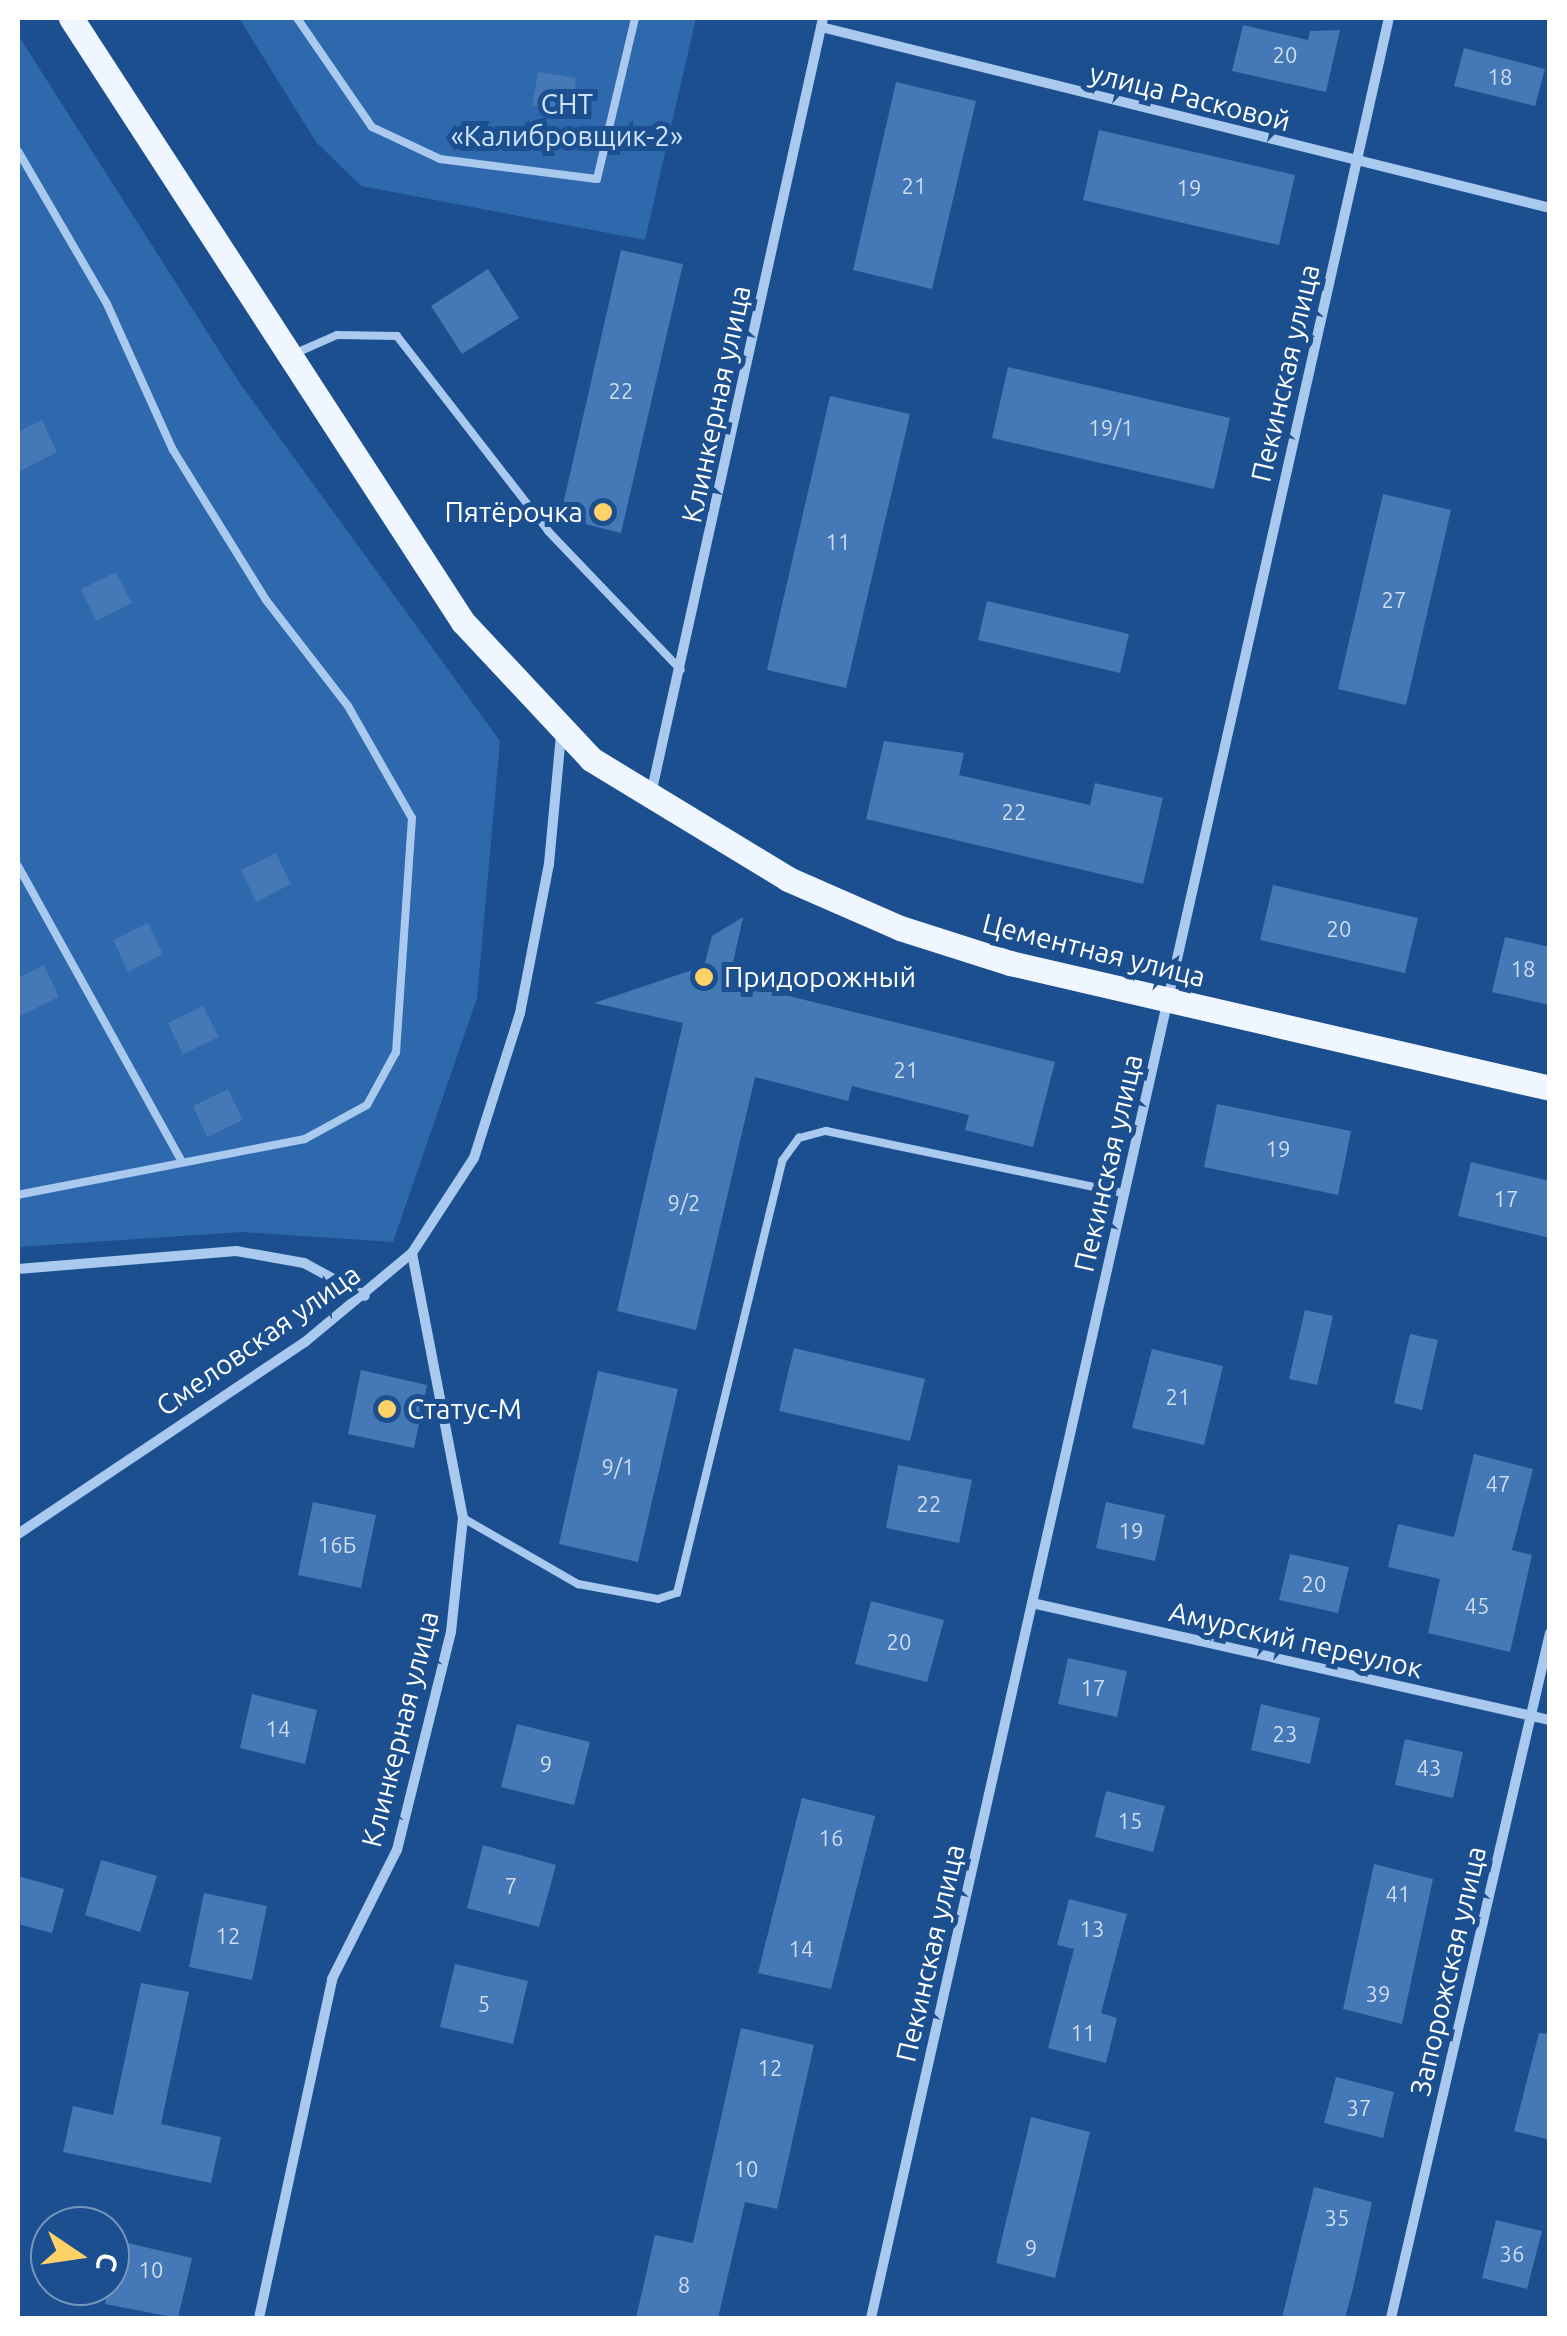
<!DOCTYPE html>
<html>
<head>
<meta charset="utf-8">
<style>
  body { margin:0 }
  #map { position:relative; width:1567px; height:2336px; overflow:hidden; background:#1b4f8f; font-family:Ubuntu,sans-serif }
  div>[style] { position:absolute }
  .green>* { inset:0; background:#2e69ad }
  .building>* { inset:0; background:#4478b7 }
  .lane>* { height:8px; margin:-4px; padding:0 4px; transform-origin:4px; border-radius:4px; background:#a9c9ee }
  .street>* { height:10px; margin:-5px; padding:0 5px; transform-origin:5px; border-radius:5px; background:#a9c9ee }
  .primary>* { height:25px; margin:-12.5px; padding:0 12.5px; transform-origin:12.5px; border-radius:12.5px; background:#f0f6ff }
  .dots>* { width:28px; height:28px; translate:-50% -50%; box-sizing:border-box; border:5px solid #1b4f8f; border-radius:50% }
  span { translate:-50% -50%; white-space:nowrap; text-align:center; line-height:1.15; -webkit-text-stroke:10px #1b4f8f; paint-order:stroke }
  .number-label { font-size:22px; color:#d0dded }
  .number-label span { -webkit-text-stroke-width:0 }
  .street-label { font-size:28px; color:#fff }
  .park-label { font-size:28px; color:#cfe3fa }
  .poi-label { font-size:28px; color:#fff }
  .right { translate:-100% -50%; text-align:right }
  .left { translate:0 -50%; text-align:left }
  .frame { position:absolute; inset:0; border:20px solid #fff; pointer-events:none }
  .north { position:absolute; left:30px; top:2206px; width:100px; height:100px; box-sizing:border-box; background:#1b4f8f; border:2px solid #7695bc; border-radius:50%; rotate:103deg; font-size:28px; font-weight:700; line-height:40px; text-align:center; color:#fff }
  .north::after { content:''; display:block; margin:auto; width:35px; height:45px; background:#ffd166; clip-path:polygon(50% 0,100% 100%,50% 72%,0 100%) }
</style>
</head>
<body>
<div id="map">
  <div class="green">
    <i style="clip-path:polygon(239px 18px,696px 18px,645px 240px,361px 186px,316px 142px)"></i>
    <i style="clip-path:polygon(18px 35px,239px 382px,500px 741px,477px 998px,393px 1242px,241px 1232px,18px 1247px)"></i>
  </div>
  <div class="building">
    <i style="clip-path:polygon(1243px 25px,1308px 40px,1310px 31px,1340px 30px,1326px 92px,1232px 71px)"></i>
    <i style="clip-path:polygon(1464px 48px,1545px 69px,1535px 106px,1454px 86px)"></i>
    <i style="clip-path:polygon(538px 72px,576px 78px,572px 112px,532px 106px)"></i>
    <i style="clip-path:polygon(896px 82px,976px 101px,932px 289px,853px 270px)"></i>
    <i style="clip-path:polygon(1099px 130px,1295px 175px,1279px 245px,1083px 200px)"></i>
    <i style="clip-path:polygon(621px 250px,683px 264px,621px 533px,560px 518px)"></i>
    <i style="clip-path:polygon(488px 269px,519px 318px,462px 354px,431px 306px)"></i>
    <i style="clip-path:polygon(1008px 367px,1230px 418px,1214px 489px,992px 438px)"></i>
    <i style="clip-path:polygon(830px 396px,910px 414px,846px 688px,767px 670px)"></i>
    <i style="clip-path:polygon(42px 420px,57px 452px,18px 472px,18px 432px)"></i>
    <i style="clip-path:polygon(1383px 494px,1451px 510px,1406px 705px,1338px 689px)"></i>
    <i style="clip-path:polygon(116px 572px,132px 603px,96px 621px,81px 589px)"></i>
    <i style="clip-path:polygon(987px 601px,1129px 634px,1120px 673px,978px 640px)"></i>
    <i style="clip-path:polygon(884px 741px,964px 753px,959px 775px,1090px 805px,1095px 783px,1163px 798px,1143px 884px,866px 819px)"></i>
    <i style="clip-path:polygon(276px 853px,291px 884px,256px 902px,241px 870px)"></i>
    <i style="clip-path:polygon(1273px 885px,1418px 918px,1405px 973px,1260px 940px)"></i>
    <i style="clip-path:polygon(743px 917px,729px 981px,1055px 1062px,1033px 1147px,965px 1130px,969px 1115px,852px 1086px,848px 1101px,755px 1077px,696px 1330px,617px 1311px,683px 1023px,594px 1003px,704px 966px,712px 936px)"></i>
    <i style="clip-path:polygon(148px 923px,163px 954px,128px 972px,113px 940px)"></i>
    <i style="clip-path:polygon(1505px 937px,1550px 947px,1550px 1005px,1492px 992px)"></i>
    <i style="clip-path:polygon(44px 965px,59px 997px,18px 1017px,18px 978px)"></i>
    <i style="clip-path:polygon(203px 1006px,219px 1037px,183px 1054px,168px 1023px)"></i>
    <i style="clip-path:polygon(228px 1089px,243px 1120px,207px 1137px,193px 1106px)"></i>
    <i style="clip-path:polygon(1217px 1104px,1351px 1131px,1338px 1195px,1204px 1167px)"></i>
    <i style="clip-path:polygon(1471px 1162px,1550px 1181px,1550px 1238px,1458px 1216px)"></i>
    <i style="clip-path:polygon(1305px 1310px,1333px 1316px,1317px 1385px,1289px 1379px)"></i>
    <i style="clip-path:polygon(1410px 1334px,1438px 1340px,1422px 1410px,1394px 1403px)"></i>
    <i style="clip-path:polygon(794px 1348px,925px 1379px,910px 1441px,779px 1411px)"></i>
    <i style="clip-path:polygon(1152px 1349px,1223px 1366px,1204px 1445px,1132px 1428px)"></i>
    <i style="clip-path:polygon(361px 1370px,427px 1385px,414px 1448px,348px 1434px)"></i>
    <i style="clip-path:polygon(598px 1371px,678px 1389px,638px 1562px,559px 1544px)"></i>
    <i style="clip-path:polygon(1474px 1454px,1533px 1469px,1512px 1550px,1532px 1555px,1510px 1652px,1428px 1633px,1440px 1579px,1388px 1567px,1398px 1524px,1454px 1537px)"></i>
    <i style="clip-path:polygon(898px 1465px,972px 1480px,959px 1543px,886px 1528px)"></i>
    <i style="clip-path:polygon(313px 1502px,376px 1515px,361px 1588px,298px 1575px)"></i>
    <i style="clip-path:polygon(1106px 1502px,1165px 1515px,1155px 1561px,1096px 1548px)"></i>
    <i style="clip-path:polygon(1290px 1554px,1349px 1567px,1338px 1613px,1279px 1600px)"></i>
    <i style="clip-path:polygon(871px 1601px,944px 1620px,927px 1682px,855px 1664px)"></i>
    <i style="clip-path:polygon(1068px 1658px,1127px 1671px,1117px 1717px,1058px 1704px)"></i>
    <i style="clip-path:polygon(252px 1694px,317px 1710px,305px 1764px,240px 1748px)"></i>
    <i style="clip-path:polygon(1261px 1704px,1320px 1718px,1310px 1764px,1251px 1750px)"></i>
    <i style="clip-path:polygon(517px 1724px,590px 1742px,574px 1805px,501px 1787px)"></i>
    <i style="clip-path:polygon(1405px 1739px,1463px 1752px,1453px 1798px,1395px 1785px)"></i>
    <i style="clip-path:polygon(1106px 1791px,1165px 1806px,1153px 1852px,1095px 1837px)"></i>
    <i style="clip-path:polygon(802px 1798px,875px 1816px,831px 1989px,758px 1973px)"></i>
    <i style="clip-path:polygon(483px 1845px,556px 1865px,539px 1927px,467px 1908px)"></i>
    <i style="clip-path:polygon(101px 1860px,157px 1876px,140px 1932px,85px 1915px)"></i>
    <i style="clip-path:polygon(1374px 1864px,1433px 1879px,1402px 2024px,1343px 2009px)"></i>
    <i style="clip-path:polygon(18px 1876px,64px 1889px,52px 1933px,18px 1924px)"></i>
    <i style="clip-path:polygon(204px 1893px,267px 1906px,252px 1980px,189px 1967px)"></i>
    <i style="clip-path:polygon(1069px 1899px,1127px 1914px,1101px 2013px,1117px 2018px,1106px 2063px,1048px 2048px,1074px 1949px,1057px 1945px)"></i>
    <i style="clip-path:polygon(455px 1964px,528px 1981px,513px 2044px,440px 2027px)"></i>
    <i style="clip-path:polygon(141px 1983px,189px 1992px,161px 2124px,221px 2137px,211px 2183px,63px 2152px,73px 2106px,113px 2115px)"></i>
    <i style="clip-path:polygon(741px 2028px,814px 2045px,777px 2209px,745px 2202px,718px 2318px,636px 2318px,655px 2235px,693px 2243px)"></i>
    <i style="clip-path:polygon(1539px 2033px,1550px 2034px,1550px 2140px,1514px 2131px)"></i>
    <i style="clip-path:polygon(1336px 2077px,1394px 2092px,1383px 2138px,1324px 2123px)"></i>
    <i style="clip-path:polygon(1031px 2117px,1090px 2132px,1055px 2278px,996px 2263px)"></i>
    <i style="clip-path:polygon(1314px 2187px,1372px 2202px,1353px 2288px,1345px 2318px,1282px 2318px)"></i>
    <i style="clip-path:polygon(1496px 2220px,1542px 2231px,1527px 2289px,1482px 2278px)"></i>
    <i style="clip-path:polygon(119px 2241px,192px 2258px,178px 2318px,105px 2304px)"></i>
  </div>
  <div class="lane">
    <i style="left:297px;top:18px;width:132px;rotate:55.5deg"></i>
    <i style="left:372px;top:127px;width:75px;rotate:25.2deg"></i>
    <i style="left:440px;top:159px;width:158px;rotate:7.3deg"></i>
    <i style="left:597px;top:179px;width:165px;rotate:-76.7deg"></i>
    <i style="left:18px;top:151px;width:177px;rotate:59.8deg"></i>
    <i style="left:107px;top:304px;width:160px;rotate:65.7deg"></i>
    <i style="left:173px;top:450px;width:176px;rotate:58.2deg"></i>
    <i style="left:266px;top:600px;width:134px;rotate:52.3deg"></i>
    <i style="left:348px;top:706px;width:129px;rotate:60.3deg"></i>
    <i style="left:412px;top:818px;width:235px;rotate:93.9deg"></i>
    <i style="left:396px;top:1052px;width:60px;rotate:118.7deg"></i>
    <i style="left:367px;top:1105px;width:71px;rotate:151.3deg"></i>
    <i style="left:305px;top:1139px;width:292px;rotate:169deg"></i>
    <i style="left:296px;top:353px;width:45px;rotate:-23.7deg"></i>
    <i style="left:337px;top:335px;width:60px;rotate:1deg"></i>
    <i style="left:397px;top:336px;width:247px;rotate:52.2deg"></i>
    <i style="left:548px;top:531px;width:192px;rotate:46.3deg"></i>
    <i style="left:18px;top:866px;width:336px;rotate:61deg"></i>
    <i style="left:463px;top:1518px;width:133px;rotate:29.9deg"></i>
    <i style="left:578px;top:1584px;width:81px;rotate:10.6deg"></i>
    <i style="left:658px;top:1599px;width:20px;rotate:-18deg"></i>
    <i style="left:677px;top:1593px;width:445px;rotate:-76.3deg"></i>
    <i style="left:782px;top:1161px;width:29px;rotate:-54deg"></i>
    <i style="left:799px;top:1138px;width:28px;rotate:-15deg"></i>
    <i style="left:826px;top:1131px;width:303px;rotate:11.8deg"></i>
  </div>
  <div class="street">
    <i style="left:821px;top:27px;width:751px;rotate:13.94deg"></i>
    <i style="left:651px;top:794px;width:795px;rotate:-77.5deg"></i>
    <i style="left:18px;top:1269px;width:219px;rotate:-4.7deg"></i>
    <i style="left:236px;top:1251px;width:69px;rotate:10deg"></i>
    <i style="left:304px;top:1263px;width:69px;rotate:28.4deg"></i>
    <i style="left:18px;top:1534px;width:345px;rotate:-33.8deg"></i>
    <i style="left:305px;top:1342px;width:139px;rotate:-39.8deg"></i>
    <i style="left:412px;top:1253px;width:113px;rotate:-56.9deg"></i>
    <i style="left:474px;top:1158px;width:152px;rotate:-72.4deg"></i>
    <i style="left:520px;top:1013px;width:152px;rotate:-79deg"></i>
    <i style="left:549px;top:864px;width:131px;rotate:-84.7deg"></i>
    <i style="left:1032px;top:1603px;width:531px;rotate:12.73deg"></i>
    <i style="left:259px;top:2318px;width:347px;rotate:-77.8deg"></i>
    <i style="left:332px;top:1979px;width:144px;rotate:-63.3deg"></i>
    <i style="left:397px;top:1850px;width:225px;rotate:-76.1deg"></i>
    <i style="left:451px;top:1632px;width:115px;rotate:-84deg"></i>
    <i style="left:463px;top:1518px;width:270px;rotate:-100.9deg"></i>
    <i style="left:871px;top:2318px;width:2358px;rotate:-77.31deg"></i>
    <i style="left:1391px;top:2318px;width:703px;rotate:-76.93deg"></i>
  </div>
  <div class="primary">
    <i style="left:71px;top:18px;width:720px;rotate:57.02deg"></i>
    <i style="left:463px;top:622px;width:187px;rotate:46.9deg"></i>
    <i style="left:591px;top:759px;width:231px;rotate:31.3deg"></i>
    <i style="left:788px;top:879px;width:122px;rotate:23.6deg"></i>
    <i style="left:900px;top:928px;width:115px;rotate:17.7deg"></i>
    <i style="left:1010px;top:963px;width:554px;rotate:13.03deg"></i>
  </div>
  <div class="dots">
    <i style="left:603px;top:512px;background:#ffd166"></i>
    <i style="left:704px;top:977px;background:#ffd166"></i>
    <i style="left:387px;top:1409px;background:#ffd166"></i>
  </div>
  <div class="number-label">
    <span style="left:1285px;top:55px">20</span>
    <span style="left:1500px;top:77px">18</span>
    <span style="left:914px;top:186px">21</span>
    <span style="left:1189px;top:188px">19</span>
    <span style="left:621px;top:391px">22</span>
    <span style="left:1111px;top:428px">19/1</span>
    <span style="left:838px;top:542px">11</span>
    <span style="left:1394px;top:600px">27</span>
    <span style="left:1014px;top:812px">22</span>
    <span style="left:1339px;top:929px">20</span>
    <span style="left:1523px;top:969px">18</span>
    <span style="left:906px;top:1070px">21</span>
    <span style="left:1278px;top:1149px">19</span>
    <span style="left:1506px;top:1199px">17</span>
    <span style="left:684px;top:1203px">9/2</span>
    <span style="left:1178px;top:1397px">21</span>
    <span style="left:618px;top:1467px">9/1</span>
    <span style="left:1498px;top:1484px">47</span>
    <span style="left:929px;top:1504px">22</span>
    <span style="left:1131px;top:1531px">19</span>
    <span style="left:337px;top:1545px">16Б</span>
    <span style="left:1314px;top:1584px">20</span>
    <span style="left:1477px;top:1606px">45</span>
    <span style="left:899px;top:1642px">20</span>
    <span style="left:1093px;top:1688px">17</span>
    <span style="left:278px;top:1729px">14</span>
    <span style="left:1285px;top:1734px">23</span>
    <span style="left:546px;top:1764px">9</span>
    <span style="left:1429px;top:1768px">43</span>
    <span style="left:1130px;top:1821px">15</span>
    <span style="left:831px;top:1838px">16</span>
    <span style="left:511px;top:1886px">7</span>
    <span style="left:1398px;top:1894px">41</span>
    <span style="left:1092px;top:1929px">13</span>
    <span style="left:228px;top:1936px">12</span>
    <span style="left:801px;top:1949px">14</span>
    <span style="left:1378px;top:1994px">39</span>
    <span style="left:484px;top:2004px">5</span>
    <span style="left:1083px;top:2033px">11</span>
    <span style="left:770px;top:2068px">12</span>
    <span style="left:1359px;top:2108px">37</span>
    <span style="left:746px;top:2169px">10</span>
    <span style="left:1337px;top:2218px">35</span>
    <span style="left:1031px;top:2248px">9</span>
    <span style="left:1512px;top:2254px">36</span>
    <span style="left:151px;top:2270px">10</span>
    <span style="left:684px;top:2285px">8</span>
  </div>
  <div class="street-label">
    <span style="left:1190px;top:97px;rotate:14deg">улица Расковой</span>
    <span style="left:1285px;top:373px;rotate:-77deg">Пекинская улица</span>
    <span style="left:716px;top:404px;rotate:-78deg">Клинкерная улица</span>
    <span style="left:1094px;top:950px;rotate:14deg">Цементная улица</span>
    <span style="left:1108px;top:1163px;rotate:-77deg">Пекинская улица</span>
    <span style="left:258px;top:1340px;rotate:-35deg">Смеловская улица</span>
    <span style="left:1296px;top:1640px;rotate:13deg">Амурский переулок</span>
    <span style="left:400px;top:1729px;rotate:-76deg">Клинкерная улица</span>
    <span style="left:930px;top:1953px;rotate:-77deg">Пекинская улица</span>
    <span style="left:1448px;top:1971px;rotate:-77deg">Запорожская улица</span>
  </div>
  <div class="park-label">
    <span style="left:567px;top:120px">СНТ<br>«Калибровщик-2»</span>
  </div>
  <div class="poi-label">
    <span class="right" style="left:583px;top:512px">Пятёрочка</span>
    <span class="left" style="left:724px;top:977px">Придорожный</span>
    <span class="left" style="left:407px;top:1409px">Статус-М</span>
  </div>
  <div class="frame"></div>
  <div class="north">С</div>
</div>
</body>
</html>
